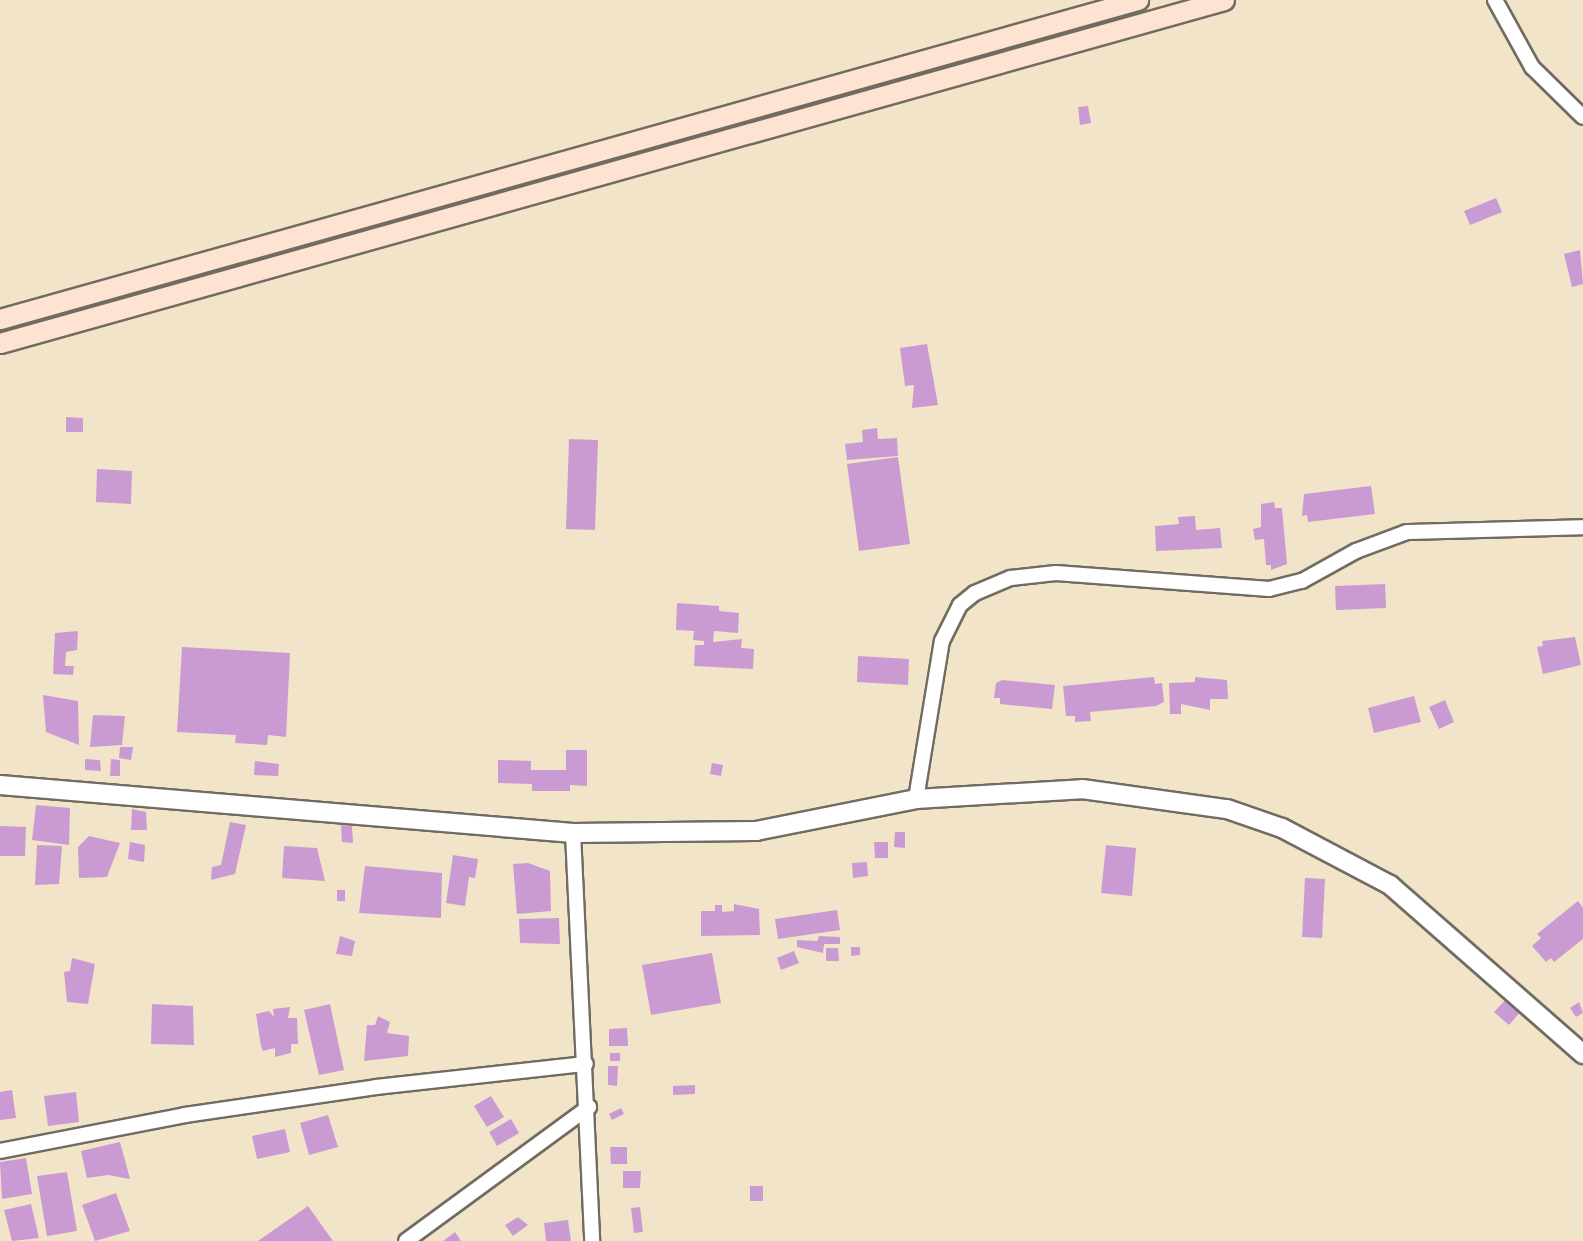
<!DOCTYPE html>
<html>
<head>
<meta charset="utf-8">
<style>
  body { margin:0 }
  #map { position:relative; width:1583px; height:1241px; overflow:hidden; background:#f2e4c9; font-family:Caveat,sans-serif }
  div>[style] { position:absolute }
  .building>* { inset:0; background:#ca9bd3 }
  .roads { filter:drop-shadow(2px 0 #716c62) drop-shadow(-2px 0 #716c62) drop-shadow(0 2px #716c62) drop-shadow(0 -2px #716c62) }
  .minor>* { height:14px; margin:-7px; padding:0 7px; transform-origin:7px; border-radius:7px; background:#fff }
  .tertiary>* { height:18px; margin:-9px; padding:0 9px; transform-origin:9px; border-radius:9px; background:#fff }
  .secondary>* { height:19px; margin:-9.5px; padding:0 9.5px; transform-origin:9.5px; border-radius:9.5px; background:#fee3d2 }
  span { translate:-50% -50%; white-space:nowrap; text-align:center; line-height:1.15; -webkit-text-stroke:5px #fff; paint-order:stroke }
</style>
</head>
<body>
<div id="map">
  <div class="building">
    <i style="clip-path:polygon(1088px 106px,1091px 123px,1080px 125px,1078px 107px)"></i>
    <i style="clip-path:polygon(1496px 198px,1502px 212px,1470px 225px,1464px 211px)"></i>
    <i style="clip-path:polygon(1580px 250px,1583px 284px,1572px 287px,1564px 254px)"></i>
    <i style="clip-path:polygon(927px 344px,938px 405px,912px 408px,914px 385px,905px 386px,900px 348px)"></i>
    <i style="clip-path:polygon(66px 417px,83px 418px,83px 432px,66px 432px)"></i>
    <i style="clip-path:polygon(877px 428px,878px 439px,897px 438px,898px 456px,847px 460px,845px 444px,863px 442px,862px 430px)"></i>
    <i style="clip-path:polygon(569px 439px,598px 440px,595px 530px,566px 529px)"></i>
    <i style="clip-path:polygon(898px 457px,910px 544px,859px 551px,847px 464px)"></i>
    <i style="clip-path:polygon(97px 469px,132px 471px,131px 504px,96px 502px)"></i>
    <i style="clip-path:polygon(1371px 486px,1375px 514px,1308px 522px,1307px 515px,1302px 516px,1304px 494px)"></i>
    <i style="clip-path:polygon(1274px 502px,1275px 508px,1282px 508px,1287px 564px,1271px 570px,1271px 565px,1266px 565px,1264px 539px,1255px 540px,1253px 529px,1261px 527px,1261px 504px)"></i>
    <i style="clip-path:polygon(1195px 516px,1196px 530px,1220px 528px,1222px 548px,1156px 551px,1155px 526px,1179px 524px,1178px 517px)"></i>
    <i style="clip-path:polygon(1385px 584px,1386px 608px,1336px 610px,1335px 586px)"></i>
    <i style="clip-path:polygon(677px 603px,719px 606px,719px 611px,739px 613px,738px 633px,714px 631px,713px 642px,742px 639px,741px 648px,754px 649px,753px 669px,694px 666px,695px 645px,704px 645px,704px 641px,693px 640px,694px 631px,676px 630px)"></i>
    <i style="clip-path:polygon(78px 631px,77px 650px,66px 652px,65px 666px,74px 666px,73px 675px,53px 674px,55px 633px)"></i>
    <i style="clip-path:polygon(1575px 637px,1581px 665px,1543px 674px,1537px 647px,1543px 646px,1542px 641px)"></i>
    <i style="clip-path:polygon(182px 647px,290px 653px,286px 737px,268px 735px,267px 745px,235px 743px,236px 735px,177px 732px)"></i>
    <i style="clip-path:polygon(858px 656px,909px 659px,908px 685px,857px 682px)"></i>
    <i style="clip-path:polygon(1154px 677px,1155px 684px,1162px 683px,1164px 702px,1156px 706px,1090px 712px,1091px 721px,1075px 722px,1075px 716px,1066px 716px,1063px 686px)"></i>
    <i style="clip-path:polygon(1195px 677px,1227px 680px,1228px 699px,1210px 699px,1210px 710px,1181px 704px,1181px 714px,1170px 714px,1169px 683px,1195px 682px)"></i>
    <i style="clip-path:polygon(1002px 680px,1055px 685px,1052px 709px,1000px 704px,1000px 698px,994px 698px,996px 683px)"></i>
    <i style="clip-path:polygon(43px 695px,78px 701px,79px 745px,46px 732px)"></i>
    <i style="clip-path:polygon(1414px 696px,1421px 722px,1374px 733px,1368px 708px)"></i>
    <i style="clip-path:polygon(1445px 700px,1454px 722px,1439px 729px,1429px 707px)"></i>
    <i style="clip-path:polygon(93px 715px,125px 716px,122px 745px,90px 747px)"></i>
    <i style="clip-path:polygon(120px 747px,133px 747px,131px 760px,119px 758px)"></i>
    <i style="clip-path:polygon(566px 750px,587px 750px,587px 786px,570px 785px,570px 791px,532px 791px,532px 784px,498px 783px,498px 760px,531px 761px,531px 770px,566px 770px)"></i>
    <i style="clip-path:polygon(85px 759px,100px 760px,101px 771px,85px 770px)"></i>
    <i style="clip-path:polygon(111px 759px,120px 760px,120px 776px,110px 776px)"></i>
    <i style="clip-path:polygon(255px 761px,279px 764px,278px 776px,254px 775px)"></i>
    <i style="clip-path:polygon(712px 763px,723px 765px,721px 776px,710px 774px)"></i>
    <i style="clip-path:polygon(36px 805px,70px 808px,69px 845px,32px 840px)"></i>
    <i style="clip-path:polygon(132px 809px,146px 812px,147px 830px,131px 830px)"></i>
    <i style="clip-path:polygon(230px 822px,246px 825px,235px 874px,211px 880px,212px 867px,221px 865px)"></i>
    <i style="clip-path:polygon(341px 825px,352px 826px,353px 843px,342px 842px)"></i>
    <i style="clip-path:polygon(0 826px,26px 827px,25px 856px,0 856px)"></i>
    <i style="clip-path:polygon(895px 832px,905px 832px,905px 848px,894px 847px)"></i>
    <i style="clip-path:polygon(89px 836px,120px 843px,107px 877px,79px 878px,78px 847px)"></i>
    <i style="clip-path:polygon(130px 842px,145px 845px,144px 862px,128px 859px)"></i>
    <i style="clip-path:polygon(874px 842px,888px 842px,888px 858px,875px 858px)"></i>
    <i style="clip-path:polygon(37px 845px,62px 846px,59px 884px,35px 885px)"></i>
    <i style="clip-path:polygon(1106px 845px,1136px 848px,1132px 896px,1101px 893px)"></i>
    <i style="clip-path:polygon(284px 846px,317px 848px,325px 881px,282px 878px)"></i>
    <i style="clip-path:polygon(453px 855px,478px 859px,475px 878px,469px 877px,465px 906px,446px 903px)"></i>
    <i style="clip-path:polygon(867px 862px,868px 876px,853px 878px,852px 863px)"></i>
    <i style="clip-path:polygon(528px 863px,550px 871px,551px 911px,517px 914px,513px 864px)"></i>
    <i style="clip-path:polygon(365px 866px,442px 873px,441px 918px,359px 913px)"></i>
    <i style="clip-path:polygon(1305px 878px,1325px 879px,1322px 938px,1302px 937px)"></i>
    <i style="clip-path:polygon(337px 890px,345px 890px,345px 901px,337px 901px)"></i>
    <i style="clip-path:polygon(1578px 901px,1583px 908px,1583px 939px,1554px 962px,1551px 958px,1546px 962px,1532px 946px,1541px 938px,1537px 934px)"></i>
    <i style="clip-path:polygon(734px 904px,759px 909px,760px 935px,701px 936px,701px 911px,715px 911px,715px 905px,722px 905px,722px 912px,734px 911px)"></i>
    <i style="clip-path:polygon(837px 910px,840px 930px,778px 939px,775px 919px)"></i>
    <i style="clip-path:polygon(559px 918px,560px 944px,520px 943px,519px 919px)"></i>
    <i style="clip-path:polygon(340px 936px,355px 941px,352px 956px,336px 954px)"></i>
    <i style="clip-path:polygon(819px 936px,840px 937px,840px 944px,824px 944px,823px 953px,797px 947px,797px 940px,817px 941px)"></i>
    <i style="clip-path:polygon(851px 947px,860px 947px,860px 955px,851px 956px)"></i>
    <i style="clip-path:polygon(826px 948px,838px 948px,839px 961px,826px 961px)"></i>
    <i style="clip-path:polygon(794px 951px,799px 963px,781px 970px,777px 958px)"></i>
    <i style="clip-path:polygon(712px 953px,721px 1003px,651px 1015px,642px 965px)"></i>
    <i style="clip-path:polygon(72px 958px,95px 964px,88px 1004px,67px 1002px,64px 972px,70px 971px)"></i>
    <i style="clip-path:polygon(1507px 998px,1522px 1010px,1509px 1025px,1494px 1012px)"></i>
    <i style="clip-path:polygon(1579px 1002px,1583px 1013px,1576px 1017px,1570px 1008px)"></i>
    <i style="clip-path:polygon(152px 1004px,193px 1006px,194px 1045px,151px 1044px)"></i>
    <i style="clip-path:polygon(330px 1004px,344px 1070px,319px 1075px,304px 1010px)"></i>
    <i style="clip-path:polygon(290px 1007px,288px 1018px,297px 1018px,298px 1044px,291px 1044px,291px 1053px,275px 1057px,275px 1048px,263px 1051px,261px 1046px,256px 1014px,269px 1011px,274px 1017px,273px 1009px)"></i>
    <i style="clip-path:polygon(378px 1016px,390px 1022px,387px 1033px,409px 1036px,408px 1056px,364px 1061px,367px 1025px,375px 1025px)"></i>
    <i style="clip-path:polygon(627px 1028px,628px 1046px,609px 1046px,609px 1029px)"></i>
    <i style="clip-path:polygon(610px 1053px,620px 1053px,620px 1061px,610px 1061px)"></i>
    <i style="clip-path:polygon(608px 1066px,618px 1066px,617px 1086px,608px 1085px)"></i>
    <i style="clip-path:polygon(695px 1085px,695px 1094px,673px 1095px,673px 1086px)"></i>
    <i style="clip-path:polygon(12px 1090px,16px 1118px,0 1120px,0 1092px)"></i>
    <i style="clip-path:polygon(76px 1092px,79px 1122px,48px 1126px,44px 1096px)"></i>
    <i style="clip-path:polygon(491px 1096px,504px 1117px,487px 1127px,474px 1106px)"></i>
    <i style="clip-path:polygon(621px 1108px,624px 1114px,612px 1120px,609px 1114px)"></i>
    <i style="clip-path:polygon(328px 1115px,338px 1147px,309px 1155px,300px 1123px)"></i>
    <i style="clip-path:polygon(511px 1119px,519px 1133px,497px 1146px,489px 1132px)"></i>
    <i style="clip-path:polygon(285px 1129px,290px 1152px,257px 1159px,252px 1136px)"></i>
    <i style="clip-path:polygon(120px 1142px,130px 1179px,108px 1175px,87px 1178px,81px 1151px)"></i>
    <i style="clip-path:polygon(610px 1147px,627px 1147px,627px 1164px,611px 1164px)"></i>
    <i style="clip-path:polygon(26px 1158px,32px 1194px,2px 1199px,0 1162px)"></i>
    <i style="clip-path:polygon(623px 1171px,641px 1171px,640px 1188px,623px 1188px)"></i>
    <i style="clip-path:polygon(67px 1172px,77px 1231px,47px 1236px,37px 1176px)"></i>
    <i style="clip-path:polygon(750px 1186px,763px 1186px,763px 1201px,750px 1201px)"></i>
    <i style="clip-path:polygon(116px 1193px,130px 1231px,95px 1241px,82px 1205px)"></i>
    <i style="clip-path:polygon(31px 1204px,39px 1238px,12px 1241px,4px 1210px)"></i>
    <i style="clip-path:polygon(308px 1206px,333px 1241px,258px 1241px)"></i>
    <i style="clip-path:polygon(640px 1207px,643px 1232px,634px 1233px,631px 1208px)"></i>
    <i style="clip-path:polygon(518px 1217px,528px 1225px,513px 1236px,505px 1225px)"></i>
    <i style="clip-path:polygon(568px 1220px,571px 1241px,546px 1241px,544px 1223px)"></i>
    <i style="clip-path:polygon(455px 1232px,461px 1241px,443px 1241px)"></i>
  </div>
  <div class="roads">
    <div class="minor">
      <i style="left:1495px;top:0;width:77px;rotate:61.1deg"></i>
      <i style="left:1532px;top:67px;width:71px;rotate:44.4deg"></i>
      <i style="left:916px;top:799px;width:160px;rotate:-80.7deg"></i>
      <i style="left:942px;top:641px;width:40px;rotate:-63.4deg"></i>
      <i style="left:960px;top:605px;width:19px;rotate:-39deg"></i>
      <i style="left:975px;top:593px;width:39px;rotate:-23deg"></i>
      <i style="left:1011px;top:578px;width:45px;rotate:-6.3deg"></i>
      <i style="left:1056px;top:573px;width:214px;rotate:4.3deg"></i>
      <i style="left:1269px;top:589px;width:34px;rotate:-14deg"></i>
      <i style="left:1302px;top:581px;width:62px;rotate:-29.1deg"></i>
      <i style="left:1356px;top:551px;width:54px;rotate:-20.4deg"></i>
      <i style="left:1407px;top:532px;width:176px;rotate:-1.6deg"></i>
      <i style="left:573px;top:833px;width:408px;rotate:87.3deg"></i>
      <i style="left:0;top:1151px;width:188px;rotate:-11deg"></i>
      <i style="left:185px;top:1115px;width:193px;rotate:-8.3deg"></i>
      <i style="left:376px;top:1087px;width:211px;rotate:-6.3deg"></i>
      <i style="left:406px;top:1241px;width:227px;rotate:-36.2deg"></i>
    </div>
    <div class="tertiary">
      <i style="left:0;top:785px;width:575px;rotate:4.79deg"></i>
      <i style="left:573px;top:833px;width:183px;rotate:-0.6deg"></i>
      <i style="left:756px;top:831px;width:163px;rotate:-11.3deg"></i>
      <i style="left:916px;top:799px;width:166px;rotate:-3.4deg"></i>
      <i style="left:1082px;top:789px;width:146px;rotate:7.9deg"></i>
      <i style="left:1227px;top:809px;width:58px;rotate:19.1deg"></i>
      <i style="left:1282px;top:828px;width:122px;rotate:27.8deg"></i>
      <i style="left:1390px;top:885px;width:257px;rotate:41.2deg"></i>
    </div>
    <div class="secondary">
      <i style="left:0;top:319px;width:1182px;rotate:-15.66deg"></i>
      <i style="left:0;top:343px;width:1271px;rotate:-15.65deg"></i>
    </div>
  </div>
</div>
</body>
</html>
